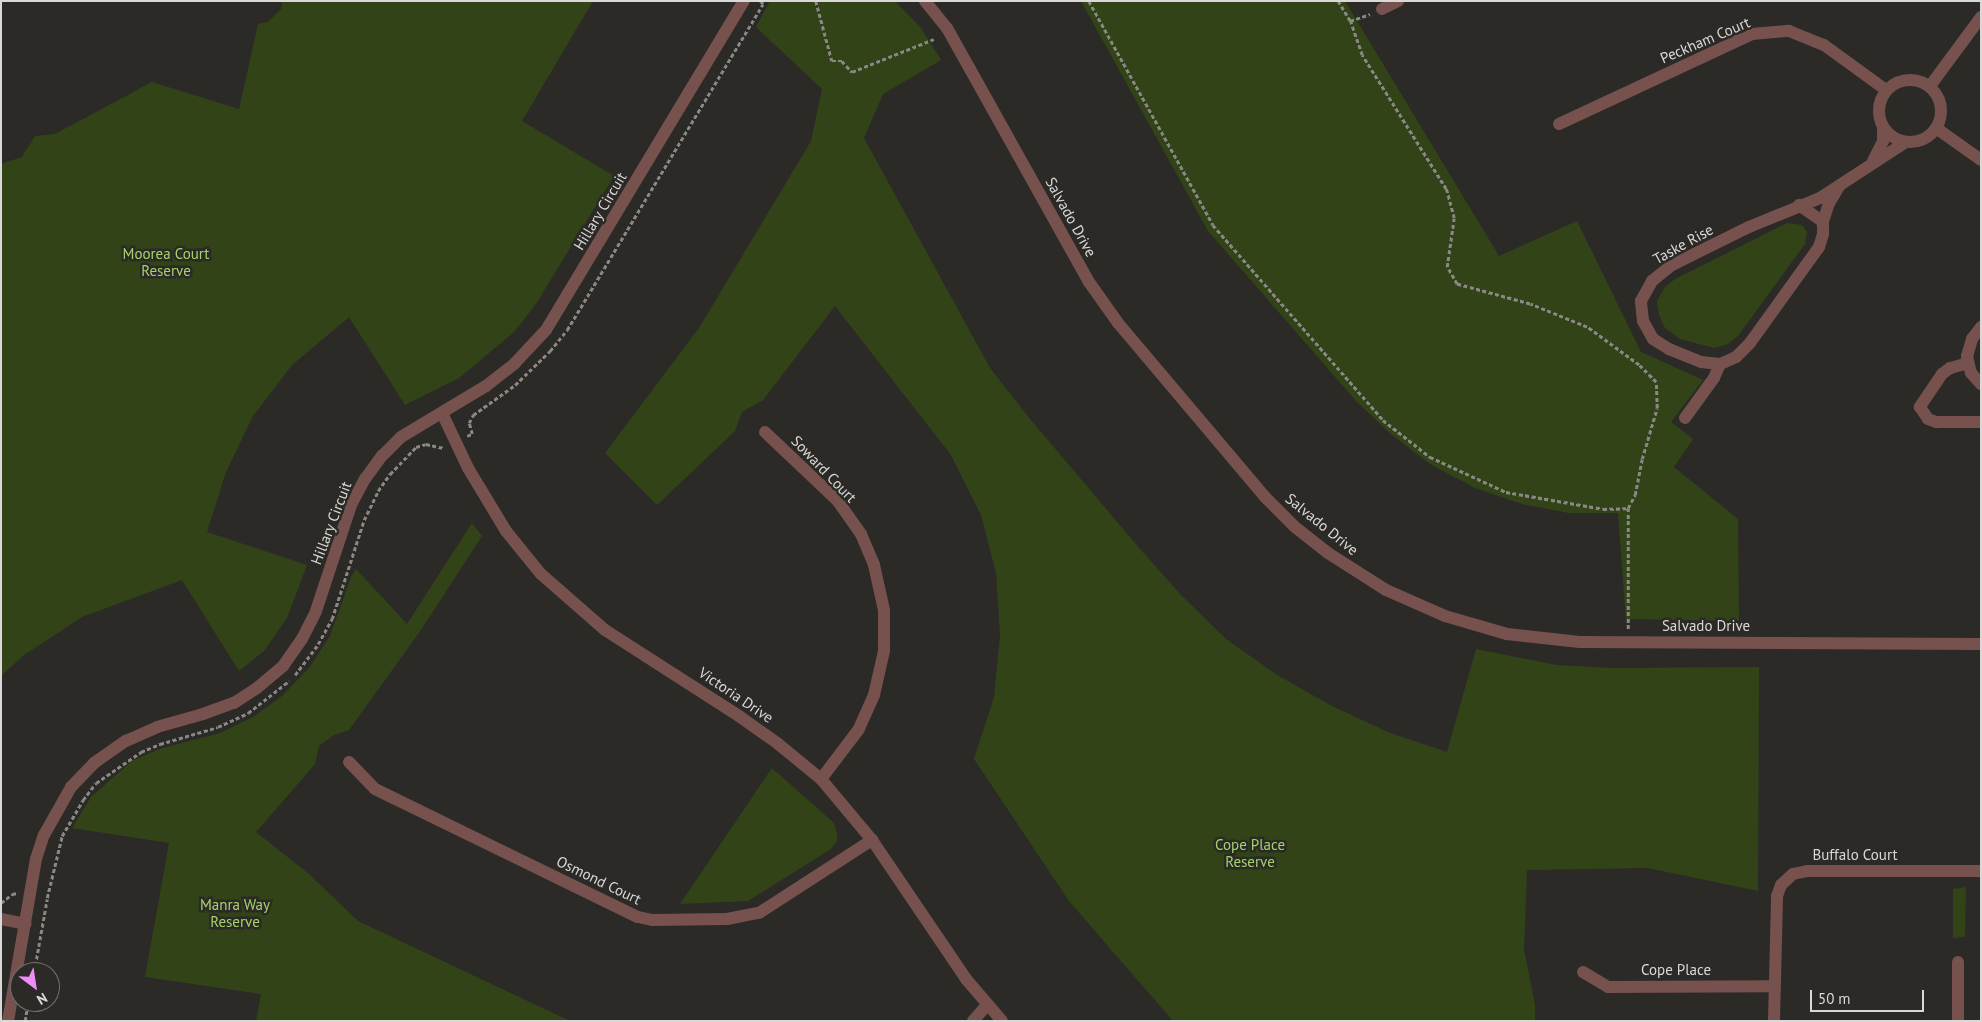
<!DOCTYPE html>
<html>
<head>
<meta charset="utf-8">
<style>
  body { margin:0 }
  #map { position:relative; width:1982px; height:1022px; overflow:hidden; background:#2b2a27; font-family:"PT Sans",sans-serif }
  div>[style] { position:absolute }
  .green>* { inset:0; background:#324417 }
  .path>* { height:2.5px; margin-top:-1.25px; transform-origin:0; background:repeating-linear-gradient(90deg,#898885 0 4px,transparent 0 6.5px) }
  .minor>* { height:12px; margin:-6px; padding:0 6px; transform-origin:6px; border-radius:6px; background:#76514e }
  .minor>.ring { margin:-6px; padding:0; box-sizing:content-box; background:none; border:12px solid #76514e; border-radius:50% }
  span { translate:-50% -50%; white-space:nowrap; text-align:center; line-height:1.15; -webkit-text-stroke:5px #2b2a27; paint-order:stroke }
  .street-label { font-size:15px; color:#dad9d7 }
  .park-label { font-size:15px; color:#a6d469 }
  .frame { position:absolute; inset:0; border:2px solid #dad9d7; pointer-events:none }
  .north { position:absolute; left:10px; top:962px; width:50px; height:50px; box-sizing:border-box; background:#2b2a27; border:1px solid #71706d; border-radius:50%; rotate:149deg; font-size:14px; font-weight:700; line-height:20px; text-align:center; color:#dad9d7 }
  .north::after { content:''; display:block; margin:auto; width:18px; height:22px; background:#ee8cf8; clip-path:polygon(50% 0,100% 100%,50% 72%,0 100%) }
  .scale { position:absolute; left:1810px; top:990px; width:114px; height:22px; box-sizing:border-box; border:2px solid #dad9d7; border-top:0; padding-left:6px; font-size:15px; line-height:18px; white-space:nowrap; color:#dad9d7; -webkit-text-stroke:4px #2b2a27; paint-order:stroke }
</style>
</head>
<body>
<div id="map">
  <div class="green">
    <i style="clip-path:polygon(282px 1px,593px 1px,522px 121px,614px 176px,536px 304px,515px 331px,459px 378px,405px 405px,349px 317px,292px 365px,253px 416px,226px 472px,207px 532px,307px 565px,287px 618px,264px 651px,239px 671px,182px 580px,82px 617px,24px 655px,1px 676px,1px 164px,22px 157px,35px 136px,55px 134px,152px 82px,239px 109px,258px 24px,268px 22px,281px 9px)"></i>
    <i style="clip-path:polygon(770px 1px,895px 1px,921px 28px,941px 60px,883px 94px,864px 138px,990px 368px,1030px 419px,1140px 549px,1181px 595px,1226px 639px,1277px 675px,1332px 706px,1390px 733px,1447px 752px,1476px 649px,1557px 665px,1611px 668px,1759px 667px,1758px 891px,1648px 868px,1527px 870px,1524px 949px,1535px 1005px,1535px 1021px,1173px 1021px,1069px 901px,974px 759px,994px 697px,1000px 635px,996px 573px,981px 515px,951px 455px,835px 306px,763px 400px,742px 412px,735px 431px,657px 505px,605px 453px,699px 328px,811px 141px,822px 89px,756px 27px)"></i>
    <i style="clip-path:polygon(1081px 1px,1345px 1px,1499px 256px,1577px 221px,1641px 352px,1703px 380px,1671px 422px,1693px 439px,1674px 467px,1738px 519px,1739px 621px,1626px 619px,1618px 513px,1569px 513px,1522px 504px,1475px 488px,1430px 464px,1392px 435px,1357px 402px,1208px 231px)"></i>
    <i style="clip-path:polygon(1787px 223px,1802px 225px,1807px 232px,1805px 244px,1738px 336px,1728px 344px,1714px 348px,1680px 339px,1665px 328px,1659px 315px,1657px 301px,1665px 287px,1675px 279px)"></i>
    <i style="clip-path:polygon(472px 523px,482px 536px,421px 630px,349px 730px,334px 735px,319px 746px,315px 764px,256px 832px,309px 874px,358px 921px,570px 1021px,256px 1021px,261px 994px,145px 977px,169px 843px,72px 828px,91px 797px,132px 761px,159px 749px,220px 733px,253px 717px,282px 696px,309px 668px,330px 636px,351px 577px,356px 569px,407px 624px)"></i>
    <i style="clip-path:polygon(772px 768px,834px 823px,837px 834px,837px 841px,831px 849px,748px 901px,680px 904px)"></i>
    <i style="clip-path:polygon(1966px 887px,1965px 937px,1953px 938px,1953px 889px)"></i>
  </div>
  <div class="path">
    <i style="left:816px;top:1px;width:62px;rotate:75.1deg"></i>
    <i style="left:832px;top:61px;width:10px"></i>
    <i style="left:842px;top:61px;width:15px;rotate:48deg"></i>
    <i style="left:852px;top:72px;width:88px;rotate:-21.9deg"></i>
    <i style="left:1089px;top:1px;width:256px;rotate:61deg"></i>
    <i style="left:1213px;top:225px;width:259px;rotate:48.9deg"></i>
    <i style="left:1383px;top:420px;width:60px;rotate:38.2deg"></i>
    <i style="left:1430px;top:457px;width:84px;rotate:24.7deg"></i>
    <i style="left:1506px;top:492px;width:98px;rotate:9.9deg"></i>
    <i style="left:1603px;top:509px;width:25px;rotate:-2deg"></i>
    <i style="left:1628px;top:508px;width:15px;rotate:-62deg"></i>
    <i style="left:1635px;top:495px;width:37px;rotate:-79deg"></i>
    <i style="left:1642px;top:459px;width:53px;rotate:-73.6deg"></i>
    <i style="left:1657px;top:408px;width:26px;rotate:-92deg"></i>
    <i style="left:1656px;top:382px;width:24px;rotate:-135deg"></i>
    <i style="left:1639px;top:365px;width:64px;rotate:-143.8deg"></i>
    <i style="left:1587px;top:327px;width:61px;rotate:-158deg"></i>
    <i style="left:1530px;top:304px;width:76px;rotate:-164.7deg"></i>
    <i style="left:1457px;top:284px;width:20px;rotate:-120deg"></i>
    <i style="left:1447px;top:267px;width:49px;rotate:-81.9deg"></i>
    <i style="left:1454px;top:218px;width:30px;rotate:-105deg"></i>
    <i style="left:1446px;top:189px;width:158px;rotate:-122.1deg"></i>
    <i style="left:1362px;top:55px;width:36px;rotate:-109deg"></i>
    <i style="left:1350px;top:21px;width:23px;rotate:-121deg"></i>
    <i style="left:1350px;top:21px;width:21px;rotate:-19deg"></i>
    <i style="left:467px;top:436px;width:5px;rotate:-22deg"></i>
    <i style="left:472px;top:434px;width:11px;rotate:-105deg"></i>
    <i style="left:469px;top:423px;width:9px;rotate:-63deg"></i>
    <i style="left:473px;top:415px;width:52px;rotate:-35.5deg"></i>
    <i style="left:515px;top:385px;width:49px;rotate:-44.2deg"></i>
    <i style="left:550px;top:351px;width:27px;rotate:-51deg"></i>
    <i style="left:567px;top:330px;width:380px;rotate:-59deg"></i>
    <i style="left:763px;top:4px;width:4px;rotate:-135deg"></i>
    <i style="left:1628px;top:629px;width:121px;rotate:-90deg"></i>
    <i style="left:295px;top:675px;width:39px;rotate:-53deg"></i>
    <i style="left:318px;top:644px;width:29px;rotate:-61deg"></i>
    <i style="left:332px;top:619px;width:104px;rotate:-72.1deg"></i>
    <i style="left:364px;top:520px;width:32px;rotate:-64deg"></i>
    <i style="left:378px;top:491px;width:21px;rotate:-55deg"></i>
    <i style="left:390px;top:474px;width:37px;rotate:-46deg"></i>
    <i style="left:416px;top:447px;width:10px;rotate:-17deg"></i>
    <i style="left:426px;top:444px;width:18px;rotate:13deg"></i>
    <i style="left:47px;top:898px;width:64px;rotate:-76.4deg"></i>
    <i style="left:62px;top:836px;width:42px;rotate:-59.7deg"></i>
    <i style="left:83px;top:800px;width:21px;rotate:-53deg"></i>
    <i style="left:96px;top:783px;width:55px;rotate:-34.6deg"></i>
    <i style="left:141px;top:752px;width:21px;rotate:-23deg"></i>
    <i style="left:160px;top:744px;width:60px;rotate:-16.3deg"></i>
    <i style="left:218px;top:727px;width:33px;rotate:-25deg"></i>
    <i style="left:248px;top:713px;width:52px;rotate:-38deg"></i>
    <i style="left:1px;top:903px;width:14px;rotate:-39deg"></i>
    <i style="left:12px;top:894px;width:6px;rotate:-9deg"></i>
    <i style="left:34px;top:972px;width:74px;rotate:-79.9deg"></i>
    <i style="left:25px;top:1021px;width:19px;rotate:-81deg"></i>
  </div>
  <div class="minor">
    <i style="left:925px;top:1px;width:35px;rotate:51deg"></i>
    <i style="left:947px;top:28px;width:291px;rotate:60.8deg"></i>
    <i style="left:1089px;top:282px;width:50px;rotate:54.7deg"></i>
    <i style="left:1118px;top:323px;width:228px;rotate:49.8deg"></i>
    <i style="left:1265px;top:497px;width:42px;rotate:45deg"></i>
    <i style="left:1295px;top:527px;width:42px;rotate:38.2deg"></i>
    <i style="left:1328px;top:553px;width:69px;rotate:32.5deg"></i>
    <i style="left:1386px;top:590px;width:64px;rotate:23.8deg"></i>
    <i style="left:1445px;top:616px;width:65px;rotate:16.2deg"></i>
    <i style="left:1507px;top:634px;width:73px;rotate:6.3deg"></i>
    <i style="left:1580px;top:642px;width:401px;rotate:0.3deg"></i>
    <i style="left:1382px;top:9px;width:18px;rotate:-27deg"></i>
    <i class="ring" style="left:1879px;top:80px;width:50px;height:50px"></i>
    <i style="left:1930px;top:86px;width:86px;rotate:-53.5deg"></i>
    <i style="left:1559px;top:124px;width:213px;rotate:-25deg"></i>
    <i style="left:1752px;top:34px;width:37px;rotate:-5deg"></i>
    <i style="left:1789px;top:31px;width:38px;rotate:22deg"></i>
    <i style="left:1824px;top:45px;width:77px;rotate:36deg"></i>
    <i style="left:1936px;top:128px;width:55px;rotate:35.4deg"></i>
    <i style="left:1873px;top:161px;width:22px;rotate:-63deg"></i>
    <i style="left:1883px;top:141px;width:15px;rotate:-90deg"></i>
    <i style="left:1840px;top:185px;width:21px;rotate:121deg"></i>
    <i style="left:1829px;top:203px;width:20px;rotate:108deg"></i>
    <i style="left:1823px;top:222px;width:12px;rotate:90deg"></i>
    <i style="left:1823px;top:234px;width:14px;rotate:107deg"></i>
    <i style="left:1819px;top:247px;width:118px;rotate:125.7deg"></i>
    <i style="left:1750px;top:343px;width:20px;rotate:135deg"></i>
    <i style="left:1736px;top:357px;width:17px;rotate:156deg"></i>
    <i style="left:1720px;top:364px;width:19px;rotate:-174deg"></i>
    <i style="left:1701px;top:362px;width:35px;rotate:-158deg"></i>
    <i style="left:1669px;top:349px;width:19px;rotate:-148deg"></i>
    <i style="left:1653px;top:339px;width:21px;rotate:-119deg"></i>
    <i style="left:1643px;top:321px;width:20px;rotate:-96deg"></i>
    <i style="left:1641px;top:301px;width:23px;rotate:-61deg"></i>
    <i style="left:1652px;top:281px;width:26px;rotate:-39deg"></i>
    <i style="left:1672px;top:265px;width:86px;rotate:-26.3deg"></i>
    <i style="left:1749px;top:227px;width:77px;rotate:-22.2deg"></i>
    <i style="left:1820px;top:198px;width:103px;rotate:-33.1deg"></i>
    <i style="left:1799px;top:205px;width:29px;rotate:35deg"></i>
    <i style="left:1981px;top:327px;width:15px;rotate:127deg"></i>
    <i style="left:1972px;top:339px;width:18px;rotate:106deg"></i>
    <i style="left:1967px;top:356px;width:17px;rotate:77deg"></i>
    <i style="left:1971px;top:373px;width:15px;rotate:48deg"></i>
    <i style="left:1968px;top:363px;width:19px;rotate:164deg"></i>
    <i style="left:1950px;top:368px;width:10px;rotate:143deg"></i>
    <i style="left:1942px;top:374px;width:40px;rotate:124deg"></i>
    <i style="left:1920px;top:407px;width:14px;rotate:56deg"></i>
    <i style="left:1928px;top:419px;width:9px;rotate:21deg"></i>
    <i style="left:1936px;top:422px;width:45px"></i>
    <i style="left:442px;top:413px;width:61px;rotate:64.7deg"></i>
    <i style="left:468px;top:468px;width:74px;rotate:58.9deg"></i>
    <i style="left:506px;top:531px;width:55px;rotate:50.9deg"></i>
    <i style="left:541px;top:574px;width:85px;rotate:41.2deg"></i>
    <i style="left:605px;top:630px;width:159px;rotate:32.7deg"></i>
    <i style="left:739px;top:716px;width:47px;rotate:35.4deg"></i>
    <i style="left:777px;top:743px;width:57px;rotate:39.3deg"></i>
    <i style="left:821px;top:779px;width:80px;rotate:50.1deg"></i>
    <i style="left:872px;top:840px;width:168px;rotate:55.9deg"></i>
    <i style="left:966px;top:979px;width:55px;rotate:49.4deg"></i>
    <i style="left:1685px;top:418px;width:49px;rotate:-54.1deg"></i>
    <i style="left:1714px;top:378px;width:15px;rotate:-67deg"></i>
    <i style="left:765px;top:432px;width:99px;rotate:43.4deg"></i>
    <i style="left:837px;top:500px;width:42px;rotate:54.8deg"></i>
    <i style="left:861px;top:534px;width:34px;rotate:67deg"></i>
    <i style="left:874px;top:565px;width:46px;rotate:77.5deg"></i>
    <i style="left:884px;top:610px;width:41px;rotate:90deg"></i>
    <i style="left:884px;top:651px;width:45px;rotate:102.8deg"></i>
    <i style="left:874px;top:695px;width:37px;rotate:114deg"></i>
    <i style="left:859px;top:729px;width:63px;rotate:127.2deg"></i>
    <i style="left:349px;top:762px;width:37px;rotate:46deg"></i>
    <i style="left:375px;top:789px;width:292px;rotate:26deg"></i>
    <i style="left:638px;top:917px;width:14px;rotate:12deg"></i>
    <i style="left:652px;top:920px;width:75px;rotate:-0.8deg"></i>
    <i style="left:727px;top:919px;width:33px;rotate:-11deg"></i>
    <i style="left:759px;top:913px;width:135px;rotate:-32.9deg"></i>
    <i style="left:1px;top:919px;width:25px;rotate:11deg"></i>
    <i style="left:1958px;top:962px;width:59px;rotate:90deg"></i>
    <i style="left:1583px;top:972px;width:29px;rotate:31deg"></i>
    <i style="left:1608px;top:987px;width:166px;rotate:-0.3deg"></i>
    <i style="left:8px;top:1021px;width:164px;rotate:-80.2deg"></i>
    <i style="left:36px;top:859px;width:25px;rotate:-72deg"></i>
    <i style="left:44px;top:835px;width:55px;rotate:-60.6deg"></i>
    <i style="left:71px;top:787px;width:33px;rotate:-46deg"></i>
    <i style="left:94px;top:763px;width:39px;rotate:-35deg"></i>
    <i style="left:126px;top:741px;width:34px;rotate:-24deg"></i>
    <i style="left:157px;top:727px;width:48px;rotate:-15.8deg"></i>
    <i style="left:203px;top:714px;width:33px;rotate:-20deg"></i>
    <i style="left:234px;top:703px;width:27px;rotate:-33deg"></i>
    <i style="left:257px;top:688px;width:34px;rotate:-40deg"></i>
    <i style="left:283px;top:666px;width:33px;rotate:-55deg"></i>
    <i style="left:302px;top:639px;width:31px;rotate:-63deg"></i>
    <i style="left:316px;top:611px;width:112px;rotate:-71.7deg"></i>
    <i style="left:351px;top:505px;width:30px;rotate:-62deg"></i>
    <i style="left:365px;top:479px;width:29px;rotate:-54deg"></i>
    <i style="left:382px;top:456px;width:27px;rotate:-45deg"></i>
    <i style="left:401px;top:437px;width:99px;rotate:-31deg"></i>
    <i style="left:486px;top:386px;width:37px;rotate:-38deg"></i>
    <i style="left:515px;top:363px;width:45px;rotate:-46.8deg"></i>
    <i style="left:546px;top:330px;width:384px;rotate:-59deg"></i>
    <i style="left:973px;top:1021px;width:21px;rotate:-49deg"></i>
    <i style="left:1774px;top:1021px;width:125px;rotate:-88.6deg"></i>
    <i style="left:1777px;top:896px;width:12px;rotate:-70deg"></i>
    <i style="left:1781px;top:885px;width:16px;rotate:-43deg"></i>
    <i style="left:1793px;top:874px;width:14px;rotate:-12deg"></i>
    <i style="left:1807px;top:871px;width:174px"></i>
  </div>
  <div class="street-label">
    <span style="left:1705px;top:40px;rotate:-23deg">Peckham Court</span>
    <span style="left:600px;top:211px;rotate:-59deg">Hillary Circuit</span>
    <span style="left:1071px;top:217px;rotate:61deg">Salvado Drive</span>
    <span style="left:1683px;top:244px;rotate:-29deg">Taske Rise</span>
    <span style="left:824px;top:469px;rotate:46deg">Soward Court</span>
    <span style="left:331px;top:523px;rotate:-69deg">Hillary Circuit</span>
    <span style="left:1322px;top:524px;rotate:39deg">Salvado Drive</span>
    <span style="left:1706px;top:626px">Salvado Drive</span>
    <span style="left:736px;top:695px;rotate:34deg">Victoria Drive</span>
    <span style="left:1855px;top:855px">Buffalo Court</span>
    <span style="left:599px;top:880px;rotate:26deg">Osmond Court</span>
    <span style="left:1676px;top:970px">Cope Place</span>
  </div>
  <div class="park-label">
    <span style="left:166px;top:262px">Moorea Court<br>Reserve</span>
    <span style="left:1250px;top:853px">Cope Place<br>Reserve</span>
    <span style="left:235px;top:913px">Manra Way<br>Reserve</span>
  </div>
  <div class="frame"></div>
  <div class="north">N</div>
  <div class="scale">50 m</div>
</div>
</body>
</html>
